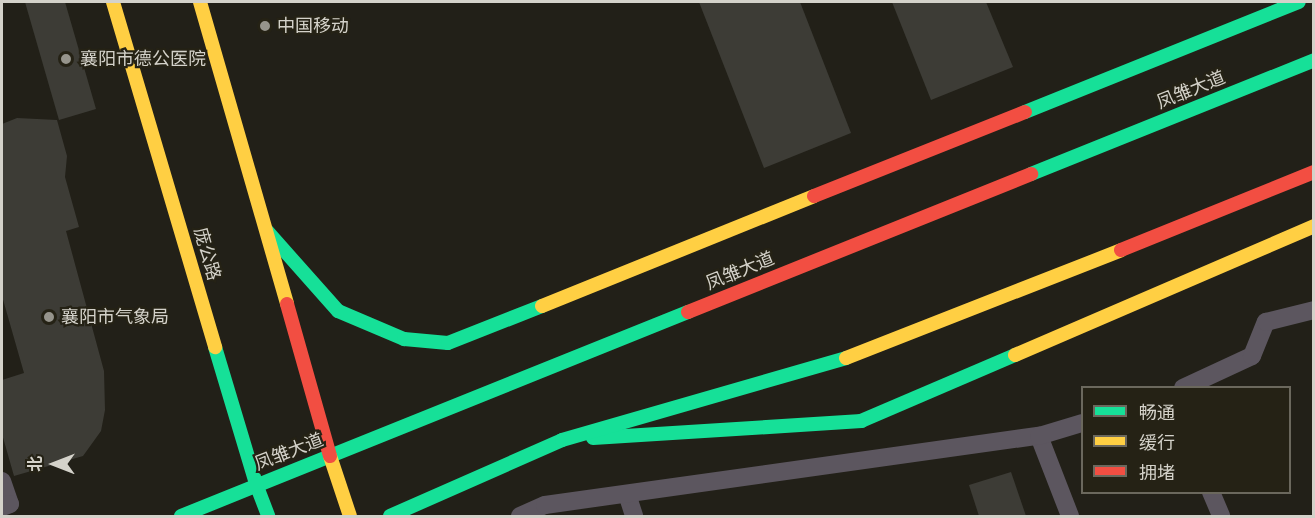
<!DOCTYPE html>
<html>
<head>
<meta charset="utf-8">
<style>
  body { margin:0 }
  #map { position:relative; width:1315px; height:518px; overflow:hidden; background:#222018; font-family:Montserrat,"Noto Sans SC",sans-serif }
  div>[style] { position:absolute }
  .building>* { inset:0; background:#3d3c36 }
  .lane>* { height:18px; margin:-9px; padding:0 9px; transform-origin:9px; border-radius:9px; background:#5c565f }
  .fast>* { height:14px; margin:-7px; padding:0 7px; transform-origin:7px; border-radius:7px; background:#16e098 }
  .slow>* { height:14px; margin:-7px; padding:0 7px; transform-origin:7px; border-radius:7px; background:#ffcf43 }
  .jam>* { height:14px; margin:-7px; padding:0 7px; transform-origin:7px; border-radius:7px; background:#f24e42 }
  .dots>* { width:16px; height:16px; translate:-50% -50%; box-sizing:border-box; border:3px solid #252215; border-radius:50% }
  span { translate:-50% -50%; white-space:nowrap; text-align:center; line-height:1.15; -webkit-text-stroke:4.5px #252215; paint-order:stroke }
  .poi-label { font-size:18px; color:#d4d2ca }
  .left { translate:0 -50%; text-align:left }
  .street-label { font-size:18px; color:#d4d2ca }
  .frame { position:absolute; inset:0; border:3px solid #d4d2ca; pointer-events:none }
  .legend { position:absolute; left:1081px; top:386px; width:210px; height:108px; box-sizing:border-box; background:#252215; border:2px solid #6b685d; margin:0; padding:8px 10px; list-style:none; font-size:18px; color:#d4d2ca }
  .legend li { display:flex; align-items:center; gap:12px; height:30px }
  .legend b { width:30px; border:2px solid #6b685d }
  .north { position:absolute; left:24px; top:434px; width:60px; height:60px; -webkit-text-stroke:4px #252215; paint-order:stroke; rotate:270deg; font-size:16px; font-weight:700; line-height:24px; text-align:center; color:#d4d2ca }
  .north::after { content:''; display:block; margin:auto; width:21px; height:27px; background:#d4d2ca; clip-path:polygon(50% 0,100% 100%,50% 72%,0 100%) }
</style>
</head>
<body>
<div id="map">
  <div class="building">
    <i style="clip-path:polygon(25px 2px,65px 2px,96px 109px,59px 120px)"></i>
    <i style="clip-path:polygon(699px 2px,800px 2px,851px 133px,764px 168px)"></i>
    <i style="clip-path:polygon(892px 2px,986px 2px,1013px 67px,931px 100px)"></i>
    <i style="clip-path:polygon(17px 118px,57px 120px,67px 156px,65px 177px,79px 227px,66px 231px,104px 371px,105px 410px,101px 431px,83px 456px,14px 476px,2px 434px,2px 380px,24px 373px,2px 296px,2px 124px)"></i>
    <i style="clip-path:polygon(1011px 472px,1026px 516px,979px 516px,969px 485px)"></i>
  </div>
  <div class="lane">
    <i style="left:1183px;top:388px;width:76px;rotate:-24.9deg"></i>
    <i style="left:1252px;top:356px;width:37px;rotate:-68deg"></i>
    <i style="left:1266px;top:322px;width:49px;rotate:-14deg"></i>
    <i style="left:1039px;top:436px;width:86px;rotate:68.8deg"></i>
    <i style="left:2px;top:481px;width:24px;rotate:71deg"></i>
    <i style="left:10px;top:504px;width:9px;rotate:159deg"></i>
    <i style="left:1211px;top:492px;width:26px;rotate:67deg"></i>
    <i style="left:627px;top:494px;width:23px;rotate:72deg"></i>
    <i style="left:520px;top:516px;width:27px;rotate:-24deg"></i>
    <i style="left:545px;top:505px;width:499px;rotate:-8deg"></i>
    <i style="left:1039px;top:436px;width:45px;rotate:-16.8deg"></i>
  </div>
  <div class="fast">
    <i style="left:1025px;top:112px;width:295px;rotate:-21.9deg"></i>
    <i style="left:1031px;top:174px;width:305px;rotate:-21.9deg"></i>
    <i style="left:267px;top:231px;width:107px;rotate:48.4deg"></i>
    <i style="left:338px;top:311px;width:72px;rotate:23deg"></i>
    <i style="left:404px;top:339px;width:44px;rotate:5.2deg"></i>
    <i style="left:448px;top:343px;width:101px;rotate:-21.5deg"></i>
    <i style="left:215px;top:347px;width:143px;rotate:73.3deg"></i>
    <i style="left:593px;top:438px;width:269px;rotate:-3.6deg"></i>
    <i style="left:861px;top:421px;width:168px;rotate:-23.2deg"></i>
    <i style="left:256px;top:484px;width:34px;rotate:69deg"></i>
    <i style="left:181px;top:516px;width:547px;rotate:-21.92deg"></i>
    <i style="left:390px;top:516px;width:188px;rotate:-23.8deg"></i>
    <i style="left:562px;top:440px;width:296px;rotate:-16.1deg"></i>
  </div>
  <div class="slow">
    <i style="left:113px;top:2px;width:360px;rotate:73.5deg"></i>
    <i style="left:200px;top:2px;width:314px;rotate:73.9deg"></i>
    <i style="left:542px;top:306px;width:293px;rotate:-22deg"></i>
    <i style="left:1015px;top:355px;width:326px;rotate:-23.3deg"></i>
    <i style="left:846px;top:358px;width:295px;rotate:-21.4deg"></i>
    <i style="left:330px;top:456px;width:63px;rotate:71.6deg"></i>
  </div>
  <div class="jam">
    <i style="left:814px;top:196px;width:227px;rotate:-21.7deg"></i>
    <i style="left:1121px;top:250px;width:208px;rotate:-22deg"></i>
    <i style="left:287px;top:304px;width:158px;rotate:74.2deg"></i>
    <i style="left:688px;top:312px;width:370px;rotate:-21.9deg"></i>
  </div>
  <div class="dots">
    <i style="left:265px;top:26px;background:#96948c"></i>
    <i style="left:66px;top:59px;background:#96948c"></i>
    <i style="left:49px;top:317px;background:#96948c"></i>
  </div>
  <div class="poi-label">
    <span class="left" style="left:277px;top:26px">中国移动</span>
    <span class="left" style="left:80px;top:59px">襄阳市德公医院</span>
    <span class="left" style="left:61px;top:317px">襄阳市气象局</span>
  </div>
  <div class="street-label">
    <span style="left:1191px;top:90px;rotate:-22deg">凤雏大道</span>
    <span style="left:207px;top:254px;rotate:74deg">庞公路</span>
    <span style="left:740px;top:271px;rotate:-22deg">凤雏大道</span>
    <span style="left:289px;top:452px;rotate:-21deg">凤雏大道</span>
  </div>
  <div class="frame"></div>
  <ul class="legend">
  <li><b style="height:8px;background:#16e098"></b>畅通</li>
  <li><b style="height:8px;background:#ffcf43"></b>缓行</li>
  <li><b style="height:8px;background:#f24e42"></b>拥堵</li>
  </ul>
  <div class="north">北</div>
</div>
</body>
</html>
